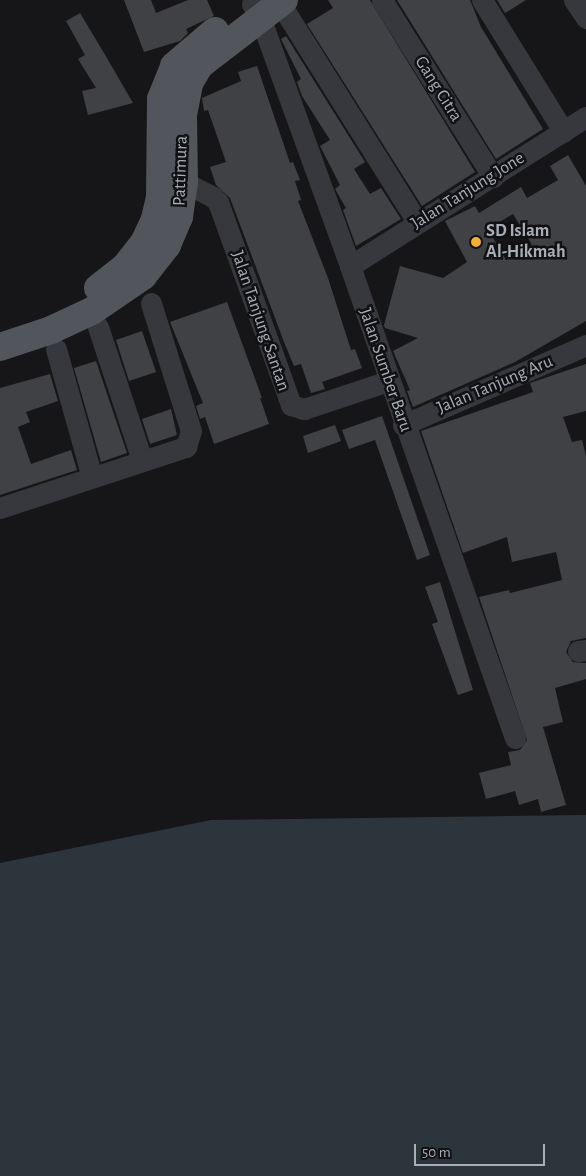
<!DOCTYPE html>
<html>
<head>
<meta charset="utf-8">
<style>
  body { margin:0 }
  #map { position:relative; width:586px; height:1176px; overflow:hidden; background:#161618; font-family:"Alegreya Sans",sans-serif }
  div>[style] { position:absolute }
  .water>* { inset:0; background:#2c353c }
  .building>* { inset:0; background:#404145 }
  .minor>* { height:21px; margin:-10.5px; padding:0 10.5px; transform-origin:10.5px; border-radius:10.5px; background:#37383d }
  .primary>* { height:28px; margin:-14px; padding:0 14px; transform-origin:14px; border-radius:14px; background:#53555c }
  .dots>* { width:14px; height:14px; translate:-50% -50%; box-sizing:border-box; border:2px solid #111113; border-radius:50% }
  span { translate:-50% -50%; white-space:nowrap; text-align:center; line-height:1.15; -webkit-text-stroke:5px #111113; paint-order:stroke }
  .street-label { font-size:18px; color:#a8adb8 }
  .poi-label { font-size:18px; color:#a8adb8; font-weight:700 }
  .left { translate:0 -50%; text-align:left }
  .scale { position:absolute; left:414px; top:1144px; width:131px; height:22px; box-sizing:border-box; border:2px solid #a8adb8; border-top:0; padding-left:6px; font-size:15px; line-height:18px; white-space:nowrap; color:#a8adb8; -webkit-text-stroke:4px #111113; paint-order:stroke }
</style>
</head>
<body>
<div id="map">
  <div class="water">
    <i style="clip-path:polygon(586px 815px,586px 1176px,0 1176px,0 863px,211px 820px)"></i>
  </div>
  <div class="building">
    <i style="clip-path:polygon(124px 0,151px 0,156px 13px,188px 0,207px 0,214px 16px,186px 29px,188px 33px,180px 41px,144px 52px)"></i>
    <i style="clip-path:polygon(328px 0,370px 0,475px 172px,422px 206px,307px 24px,333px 8px)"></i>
    <i style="clip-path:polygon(397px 0,470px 0,481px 27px,543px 129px,496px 159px)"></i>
    <i style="clip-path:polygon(497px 0,526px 0,505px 13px)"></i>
    <i style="clip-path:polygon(80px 13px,104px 53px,133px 103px,88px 115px,82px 91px,96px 88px,78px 59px,85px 55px,66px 21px)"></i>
    <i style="clip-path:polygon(286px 36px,365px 162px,354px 169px,370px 194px,381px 188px,401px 219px,356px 246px,343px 210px,346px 208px,335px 189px,340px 185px,320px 146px,330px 140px,302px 96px,297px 82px,301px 79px,281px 39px)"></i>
    <i style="clip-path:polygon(257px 66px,290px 163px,293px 162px,300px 180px,295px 181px,301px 200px,298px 201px,328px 278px,351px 350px,355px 349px,362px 368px,322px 382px,325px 389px,311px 393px,301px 364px,294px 366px,284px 342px,230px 198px,216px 185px,210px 167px,226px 162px,208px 110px,204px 111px,202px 98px,241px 81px,238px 72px)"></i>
    <i style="clip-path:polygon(evenodd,568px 155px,586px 186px,586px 321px,515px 362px,413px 407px,407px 391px,410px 390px,393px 351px,418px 338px,385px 328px,384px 325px,400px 266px,443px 278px,467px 262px,445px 221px,475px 206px,479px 213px,521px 187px,527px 198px,558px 180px,550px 166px,568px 155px,513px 214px,532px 245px,506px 260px,488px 229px,513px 214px)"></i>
    <i style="clip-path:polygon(227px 302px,262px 398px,260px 398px,269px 424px,214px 444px,205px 417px,200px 419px,196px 406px,203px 403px,170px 322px)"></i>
    <i style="clip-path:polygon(142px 331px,156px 372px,129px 381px,116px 340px)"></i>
    <i style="clip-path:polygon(96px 361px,127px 453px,101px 462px,74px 368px)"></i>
    <i style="clip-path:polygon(586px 364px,586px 411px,563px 417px,572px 442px,582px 440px,586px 456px,586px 638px,571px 641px,566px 652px,573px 662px,586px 663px,586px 679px,555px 688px,563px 722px,543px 727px,566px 805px,541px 812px,538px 799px,519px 805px,515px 791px,486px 799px,479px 773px,511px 765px,508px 752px,520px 750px,527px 740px,479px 597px,509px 590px,510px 593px,562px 580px,556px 552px,512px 562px,507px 537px,463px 553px,421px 431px,533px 392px,530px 383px)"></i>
    <i style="clip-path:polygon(50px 374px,58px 401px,26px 412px,30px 422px,18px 427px,31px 464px,71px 450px,77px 470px,0 495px,0 388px)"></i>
    <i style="clip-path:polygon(171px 409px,177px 435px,150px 444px,142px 419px)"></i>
    <i style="clip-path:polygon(382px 416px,430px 555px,417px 560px,375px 440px,349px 449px,342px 430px)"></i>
    <i style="clip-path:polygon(335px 425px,341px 441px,308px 453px,303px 436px)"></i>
    <i style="clip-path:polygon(440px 582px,473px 690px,458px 695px,432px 624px,438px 622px,425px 587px)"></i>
  </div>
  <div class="minor">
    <i style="left:278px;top:0;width:262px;rotate:57.9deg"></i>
    <i style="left:382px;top:0;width:209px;rotate:57.9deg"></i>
    <i style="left:482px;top:0;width:155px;rotate:58.2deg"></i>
    <i style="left:574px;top:0;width:22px;rotate:56deg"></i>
    <i style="left:252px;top:4px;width:15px;rotate:58deg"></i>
    <i style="left:260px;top:17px;width:265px;rotate:70.1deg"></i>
    <i style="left:350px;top:266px;width:500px;rotate:70.73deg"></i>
    <i style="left:172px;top:176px;width:46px;rotate:27.1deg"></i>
    <i style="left:213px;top:197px;width:7px;rotate:45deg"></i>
    <i style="left:218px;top:202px;width:216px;rotate:70.2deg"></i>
    <i style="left:291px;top:405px;width:14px;rotate:17deg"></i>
    <i style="left:304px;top:409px;width:89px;rotate:-18.4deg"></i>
    <i style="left:350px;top:266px;width:279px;rotate:-32.3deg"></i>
    <i style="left:98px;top:327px;width:140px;rotate:71.7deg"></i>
    <i style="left:56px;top:349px;width:133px;rotate:74.3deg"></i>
    <i style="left:403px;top:425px;width:200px;rotate:-23.6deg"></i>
    <i style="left:0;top:508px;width:196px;rotate:-18.2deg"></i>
    <i style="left:186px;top:447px;width:17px;rotate:-73deg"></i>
    <i style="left:191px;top:431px;width:134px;rotate:-107.4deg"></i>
    <i style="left:578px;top:651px;width:8px;rotate:-7deg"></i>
  </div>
  <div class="primary">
    <i style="left:98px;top:288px;width:34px;rotate:-38deg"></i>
    <i style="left:125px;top:267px;width:31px;rotate:-52deg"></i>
    <i style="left:144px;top:243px;width:26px;rotate:-65deg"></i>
    <i style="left:155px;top:219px;width:23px;rotate:-77deg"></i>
    <i style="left:160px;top:197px;width:98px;rotate:-89.4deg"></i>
    <i style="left:161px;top:99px;width:35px;rotate:-68deg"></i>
    <i style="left:174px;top:66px;width:54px;rotate:-40.5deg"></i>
    <i style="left:0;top:347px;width:54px;rotate:-18.4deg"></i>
    <i style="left:51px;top:330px;width:45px;rotate:-24.9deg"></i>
    <i style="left:92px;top:311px;width:62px;rotate:-34.5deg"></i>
    <i style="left:143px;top:276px;width:39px;rotate:-52deg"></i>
    <i style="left:167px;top:245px;width:30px;rotate:-67deg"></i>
    <i style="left:179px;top:217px;width:35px;rotate:-82deg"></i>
    <i style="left:184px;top:182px;width:67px;rotate:-90.9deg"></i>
    <i style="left:183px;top:115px;width:33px;rotate:-79deg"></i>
    <i style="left:189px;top:83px;width:21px;rotate:-59deg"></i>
    <i style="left:200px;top:65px;width:106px;rotate:-37.7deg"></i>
  </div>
  <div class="dots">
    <i style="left:476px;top:242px;background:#f2b134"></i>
  </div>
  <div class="street-label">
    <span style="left:438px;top:89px;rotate:58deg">Gang Citra</span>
    <span style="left:181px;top:171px;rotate:-88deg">Pattimura</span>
    <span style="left:468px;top:191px;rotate:-32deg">Jalan Tanjung Jone</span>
    <span style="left:260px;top:321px;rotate:71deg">Jalan Tanjung Santan</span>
    <span style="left:385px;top:370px;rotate:71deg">Jalan Sumber Baru</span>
    <span style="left:495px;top:385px;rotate:-23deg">Jalan Tanjung Aru</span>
  </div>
  <div class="poi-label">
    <span class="left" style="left:486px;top:242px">SD Islam<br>Al-Hikmah</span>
  </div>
  <div class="scale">50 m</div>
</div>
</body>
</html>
